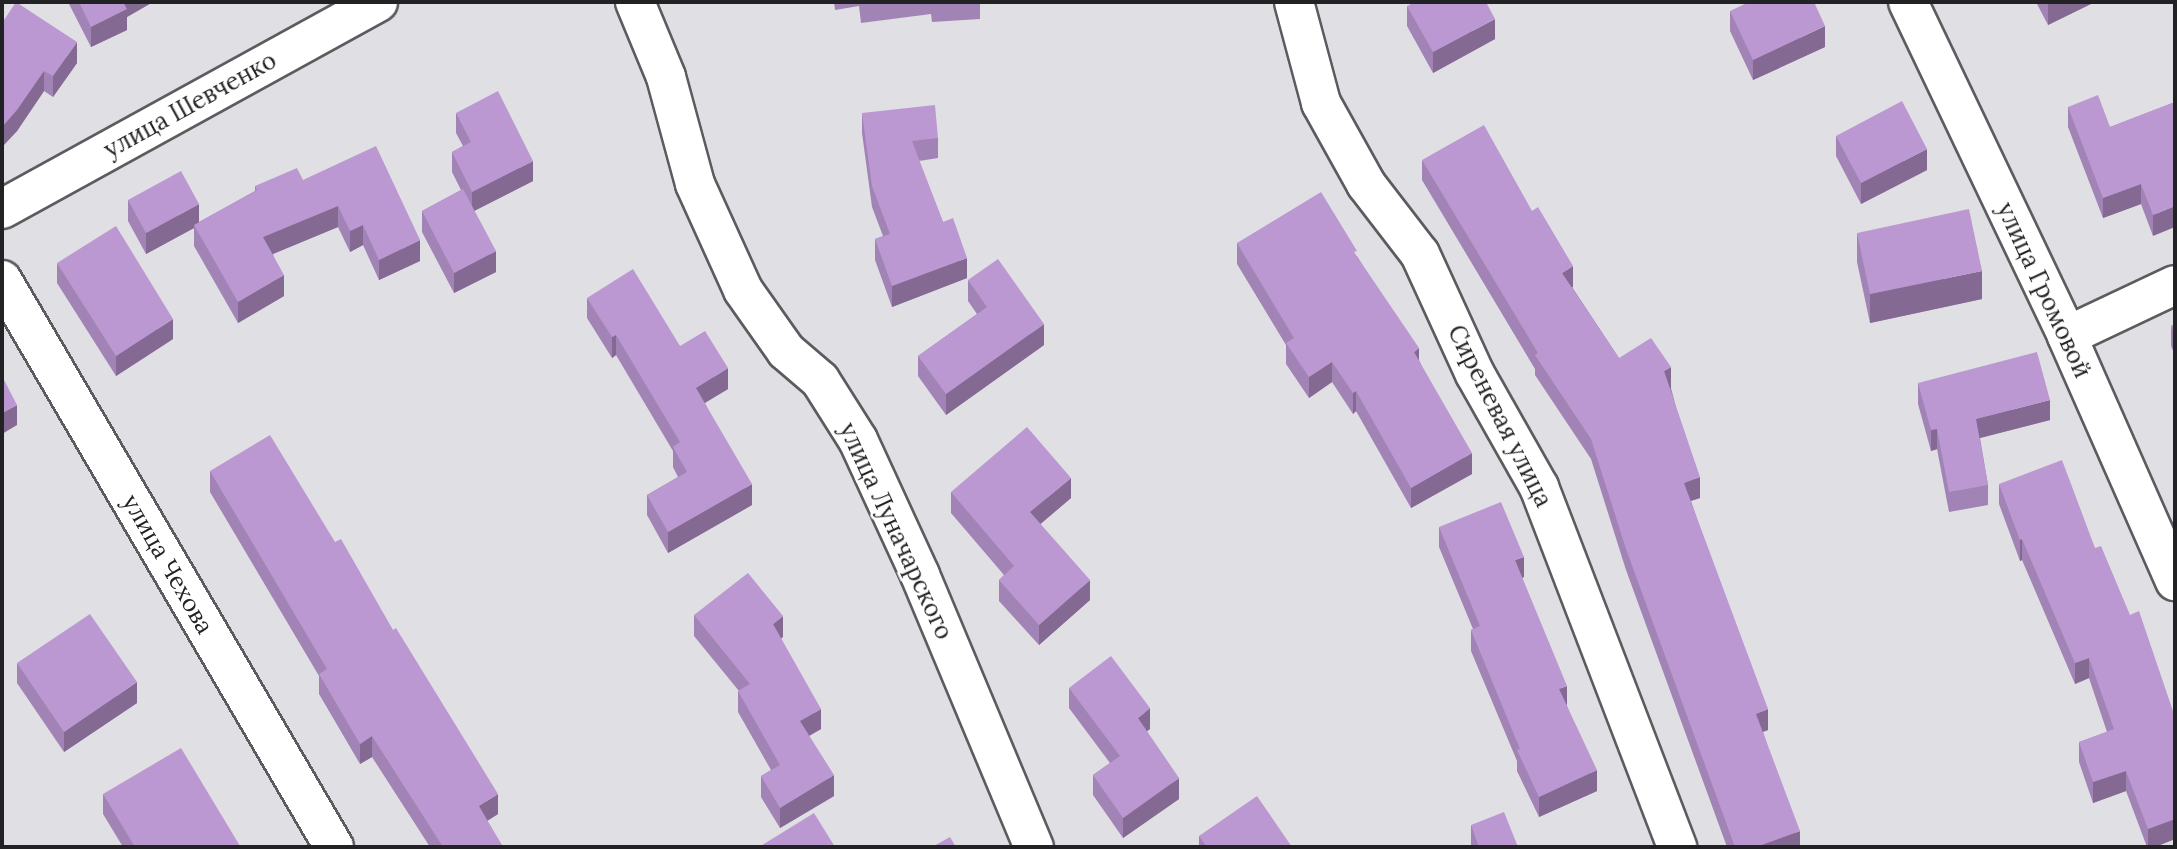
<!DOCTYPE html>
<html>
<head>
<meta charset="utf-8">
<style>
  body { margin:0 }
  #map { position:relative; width:2177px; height:849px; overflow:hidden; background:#e0dfe3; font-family:Lora,serif }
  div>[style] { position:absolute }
  .roads { filter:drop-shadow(2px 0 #5c5b5f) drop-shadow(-2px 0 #5c5b5f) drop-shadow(0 2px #5c5b5f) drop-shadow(0 -2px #5c5b5f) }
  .minor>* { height:38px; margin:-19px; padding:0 19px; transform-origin:19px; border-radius:19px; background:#fff }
  .wall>* { inset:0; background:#a283b5 }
  .shaded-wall>* { inset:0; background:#846a93 }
  .building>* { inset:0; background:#bc98d2 }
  span { translate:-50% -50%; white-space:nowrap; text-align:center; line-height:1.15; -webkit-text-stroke:5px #fff; paint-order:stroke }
  .street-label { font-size:24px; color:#222123 }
  .frame { position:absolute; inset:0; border:4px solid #222123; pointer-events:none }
</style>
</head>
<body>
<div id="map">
  <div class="roads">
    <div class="minor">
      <i style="left:635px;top:2px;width:81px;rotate:67.5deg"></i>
      <i style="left:666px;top:77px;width:111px;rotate:74.8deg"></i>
      <i style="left:695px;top:184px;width:116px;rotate:65.6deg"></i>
      <i style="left:743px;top:290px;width:75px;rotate:54.8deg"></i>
      <i style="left:786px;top:351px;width:45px;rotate:40.5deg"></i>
      <i style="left:820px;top:380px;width:71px;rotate:57.7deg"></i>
      <i style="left:858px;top:440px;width:149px;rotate:65.3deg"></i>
      <i style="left:920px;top:575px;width:295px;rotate:67.3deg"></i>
      <i style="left:1294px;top:2px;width:105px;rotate:75deg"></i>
      <i style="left:1321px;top:103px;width:93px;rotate:60.9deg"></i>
      <i style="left:1366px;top:184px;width:88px;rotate:52.4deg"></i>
      <i style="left:1420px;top:254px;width:132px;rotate:65.4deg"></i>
      <i style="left:1475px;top:374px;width:130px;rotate:60.5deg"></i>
      <i style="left:1539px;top:487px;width:386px;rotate:69deg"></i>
      <i style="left:1908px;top:2px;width:370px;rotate:64.5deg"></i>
      <i style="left:2067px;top:336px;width:268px;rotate:66.2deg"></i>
      <i style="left:2px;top:209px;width:429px;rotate:-28.8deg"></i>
      <i style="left:2px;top:280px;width:657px;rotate:59.65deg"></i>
      <i style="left:2067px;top:336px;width:119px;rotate:-25.3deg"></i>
    </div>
  </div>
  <div class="wall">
    <i style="clip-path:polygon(68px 2px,153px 2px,127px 17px,127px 30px,91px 47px)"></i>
    <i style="clip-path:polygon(834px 2px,980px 2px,980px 19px,932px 22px,931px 14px,861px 23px,859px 6px,835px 10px)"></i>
    <i style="clip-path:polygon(2036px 2px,2095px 2px,2048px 25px)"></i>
    <i style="clip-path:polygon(1407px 6px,1495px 39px,1433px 73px,1407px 26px)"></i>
    <i style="clip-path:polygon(1730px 11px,1825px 47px,1753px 80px,1730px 31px)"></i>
    <i style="clip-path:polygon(2px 23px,77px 63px,53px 97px,44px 91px,17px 131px,2px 147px)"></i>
    <i style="clip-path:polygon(2175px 102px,2153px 236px,2141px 204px,2103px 218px,2068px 127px,2068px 107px,2110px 127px)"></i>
    <i style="clip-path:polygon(456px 113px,533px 181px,474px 211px,496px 272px,454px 293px,422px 232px,422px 211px,461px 190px,452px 172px,452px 152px,463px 146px,456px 133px)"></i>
    <i style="clip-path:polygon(862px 113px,938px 138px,938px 158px,919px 161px,943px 222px,967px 278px,892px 307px,875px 260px,875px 239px,883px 236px,872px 207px,862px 133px)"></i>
    <i style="clip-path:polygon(1836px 136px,1927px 170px,1861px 204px,1836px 156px)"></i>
    <i style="clip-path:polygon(1422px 160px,1573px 287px,1572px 287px,1619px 358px,1671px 388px,1700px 498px,1691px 501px,1768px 730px,1763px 732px,1800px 847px,1727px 847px,1626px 570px,1591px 459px,1535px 375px,1535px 369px,1422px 180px)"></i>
    <i style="clip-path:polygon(303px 180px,420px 261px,379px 280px,363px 245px,350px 252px,338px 227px,273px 254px,284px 296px,238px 323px,194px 246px,194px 228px,146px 254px,128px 221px,128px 200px,199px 222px,255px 191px,255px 186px)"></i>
    <i style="clip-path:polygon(1857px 233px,1982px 299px,1870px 323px,1857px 262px)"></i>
    <i style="clip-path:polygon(1237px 243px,1357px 256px,1419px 360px,1472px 474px,1411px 508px,1356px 411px,1353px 414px,1332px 382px,1309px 398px,1286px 364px,1286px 345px,1237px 264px)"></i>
    <i style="clip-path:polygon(57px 263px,173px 339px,116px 376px,57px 283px)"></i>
    <i style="clip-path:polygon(968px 280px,1044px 345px,946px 415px,918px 376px,918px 356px,977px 314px,968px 301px)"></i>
    <i style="clip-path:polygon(587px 298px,680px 346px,728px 389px,705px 403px,752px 505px,668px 553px,647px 515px,647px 495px,678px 477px,673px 467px,673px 451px,616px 355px,612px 358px,587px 318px)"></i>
    <i style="clip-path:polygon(2175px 324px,2175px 355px,2171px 346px,2171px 326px)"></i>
    <i style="clip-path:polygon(1918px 383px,2050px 420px,1980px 438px,1988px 485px,1988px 505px,1949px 512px,1937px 449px,1931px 451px,1918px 404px)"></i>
    <i style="clip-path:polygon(210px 471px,498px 814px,487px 821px,503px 847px,430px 847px,372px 757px,360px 764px,319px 694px,319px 676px,210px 492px)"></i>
    <i style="clip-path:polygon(1999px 484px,2095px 548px,2175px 717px,2175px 839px,2155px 847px,2147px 847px,2126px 791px,2093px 803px,2079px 762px,2079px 742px,2107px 732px,2089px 678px,2075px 684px,2022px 560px,2020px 561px,1999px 504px)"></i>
    <i style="clip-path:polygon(951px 492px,1071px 498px,1040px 524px,1090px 600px,1039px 645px,999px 601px,999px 580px,1004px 575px,951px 513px)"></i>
    <i style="clip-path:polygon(1439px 527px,1524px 577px,1522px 578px,1597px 791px,1539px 817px,1517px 771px,1517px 761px,1471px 651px,1471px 630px,1473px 629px,1439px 547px)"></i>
    <i style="clip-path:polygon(694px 615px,783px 637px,781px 638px,821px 729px,809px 736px,834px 796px,780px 828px,761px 797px,761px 776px,771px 770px,738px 712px,738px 691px,739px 691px,694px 636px)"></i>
    <i style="clip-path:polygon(17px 663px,137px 703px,64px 752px,17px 683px)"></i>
    <i style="clip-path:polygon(1069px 688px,1150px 729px,1147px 731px,1179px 799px,1123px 838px,1093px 795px,1093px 775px,1110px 763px,1069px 708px)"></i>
    <i style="clip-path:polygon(103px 794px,240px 847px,123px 847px,103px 814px)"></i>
    <i style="clip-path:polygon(1471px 825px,1518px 847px,1471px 847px)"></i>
    <i style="clip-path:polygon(1199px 836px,1292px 847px,1199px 847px)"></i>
  </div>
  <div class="shaded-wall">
    <i style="clip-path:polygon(122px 2px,153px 2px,127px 17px,127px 30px,91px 47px,91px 27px)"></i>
    <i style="clip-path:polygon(2053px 2px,2095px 2px,2048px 25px,2048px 4px)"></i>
    <i style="clip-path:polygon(1495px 19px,1495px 39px,1433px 73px,1433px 52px)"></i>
    <i style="clip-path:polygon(1825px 26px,1825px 47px,1753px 80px,1753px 60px)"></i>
    <i style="clip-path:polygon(77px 42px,77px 63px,53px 97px,53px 76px)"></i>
    <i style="clip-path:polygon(44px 71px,44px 91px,17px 131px,2px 147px,2px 127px)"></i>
    <i style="clip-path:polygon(1927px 149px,1927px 170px,1861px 204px,1861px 183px)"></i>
    <i style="clip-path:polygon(533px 161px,533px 181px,472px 212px,472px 192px)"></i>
    <i style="clip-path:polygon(2141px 184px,2141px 204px,2103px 218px,2103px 198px)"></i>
    <i style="clip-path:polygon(199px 204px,199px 225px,194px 225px,194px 228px,146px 254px,146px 233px)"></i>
    <i style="clip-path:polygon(338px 206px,338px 227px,263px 258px,263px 237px)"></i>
    <i style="clip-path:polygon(2175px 206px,2175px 227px,2153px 236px,2153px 215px)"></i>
    <i style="clip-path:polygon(363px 225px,363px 245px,350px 252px,350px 231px)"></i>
    <i style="clip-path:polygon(420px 240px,420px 261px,379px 280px,379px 260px)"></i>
    <i style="clip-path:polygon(496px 251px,496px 272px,454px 293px,454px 273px)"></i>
    <i style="clip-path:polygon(967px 258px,967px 278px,892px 307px,892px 286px)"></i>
    <i style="clip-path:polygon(1573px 266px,1573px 287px,1562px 293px,1562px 273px)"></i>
    <i style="clip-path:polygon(1982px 271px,1982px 299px,1870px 323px,1870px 294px)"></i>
    <i style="clip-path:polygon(284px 275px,284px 296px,238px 323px,238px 302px)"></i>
    <i style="clip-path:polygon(173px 319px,173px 339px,116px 376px,116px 356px)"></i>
    <i style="clip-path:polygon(1044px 324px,1044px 345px,946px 415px,946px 394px)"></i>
    <i style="clip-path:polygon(616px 335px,616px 355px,612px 358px,612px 337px)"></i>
    <i style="clip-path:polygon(1419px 348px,1419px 369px,1414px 352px)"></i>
    <i style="clip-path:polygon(1332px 362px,1332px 382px,1309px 398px,1309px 377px)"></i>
    <i style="clip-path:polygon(1671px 367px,1671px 388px,1664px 392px,1664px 371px)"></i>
    <i style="clip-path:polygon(728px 368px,728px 389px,696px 408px,696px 388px)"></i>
    <i style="clip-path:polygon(1356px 391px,1356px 411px,1353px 414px,1353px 393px)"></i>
    <i style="clip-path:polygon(2050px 400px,2050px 420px,1976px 439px,1976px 419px)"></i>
    <i style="clip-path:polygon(17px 405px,17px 425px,2px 434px,2px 413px)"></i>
    <i style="clip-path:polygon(1937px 429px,1937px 449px,1931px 451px,1931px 430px)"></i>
    <i style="clip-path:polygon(1472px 453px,1472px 474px,1411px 508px,1411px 488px)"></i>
    <i style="clip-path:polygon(1700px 477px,1700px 498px,1684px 503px,1684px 483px)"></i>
    <i style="clip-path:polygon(1071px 478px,1071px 498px,1030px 533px,1030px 512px)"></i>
    <i style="clip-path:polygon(752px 484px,752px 505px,668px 553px,668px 532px)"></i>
    <i style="clip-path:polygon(2022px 539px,2022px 560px,2020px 561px,2020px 540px)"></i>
    <i style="clip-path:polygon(1524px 557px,1524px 577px,1515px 581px,1515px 560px)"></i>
    <i style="clip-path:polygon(1090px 580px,1090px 600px,1039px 645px,1039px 625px)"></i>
    <i style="clip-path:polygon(783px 616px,783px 637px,773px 645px,773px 624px)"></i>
    <i style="clip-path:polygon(2089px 658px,2089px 678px,2075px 684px,2075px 663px)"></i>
    <i style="clip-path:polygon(137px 682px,137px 703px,64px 752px,64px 732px)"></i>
    <i style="clip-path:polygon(1567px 686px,1567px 706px,1559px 689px)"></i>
    <i style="clip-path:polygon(1150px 708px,1150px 729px,1138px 738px,1138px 718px)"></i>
    <i style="clip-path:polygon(821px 709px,821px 729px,800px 741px,800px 721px)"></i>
    <i style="clip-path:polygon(1768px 709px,1768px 730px,1756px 734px,1756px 714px)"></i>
    <i style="clip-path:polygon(372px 736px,372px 757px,360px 764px,360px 744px)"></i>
    <i style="clip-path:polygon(1597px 770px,1597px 791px,1539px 817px,1539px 797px)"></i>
    <i style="clip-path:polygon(2126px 771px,2126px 791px,2093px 803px,2093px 782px)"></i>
    <i style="clip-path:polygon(834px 775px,834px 796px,780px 828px,780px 808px)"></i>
    <i style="clip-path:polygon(1179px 778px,1179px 799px,1123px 838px,1123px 818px)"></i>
    <i style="clip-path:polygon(498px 794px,498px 814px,479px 826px,479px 806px)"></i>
    <i style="clip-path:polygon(2175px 819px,2175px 839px,2155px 847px,2148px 847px,2148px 829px)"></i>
    <i style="clip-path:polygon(1800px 831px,1800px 847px,1756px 847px)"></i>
  </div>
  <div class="building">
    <i style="clip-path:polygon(16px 2px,77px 42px,53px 76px,44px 71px,17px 110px,2px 127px,2px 23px)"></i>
    <i style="clip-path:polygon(79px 2px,123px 2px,127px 9px,91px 27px)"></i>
    <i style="clip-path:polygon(1415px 2px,1486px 2px,1495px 19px,1433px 52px,1407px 6px)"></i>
    <i style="clip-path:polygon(1749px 2px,1814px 2px,1825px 26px,1753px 60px,1730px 11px)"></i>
    <i style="clip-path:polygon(498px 91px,533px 161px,472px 192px,452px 152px,471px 142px,456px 113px)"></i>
    <i style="clip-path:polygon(2098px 95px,2110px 127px,2175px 102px,2175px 206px,2153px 215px,2141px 184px,2103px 198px,2068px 107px)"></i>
    <i style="clip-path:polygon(1902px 101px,1927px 149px,1861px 183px,1836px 136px)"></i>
    <i style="clip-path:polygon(935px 105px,938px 138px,912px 141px,943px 222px,953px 218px,967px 258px,892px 286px,875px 239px,890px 234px,872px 186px,862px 113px)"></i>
    <i style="clip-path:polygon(1484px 125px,1532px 211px,1538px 207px,1573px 266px,1562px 273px,1619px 358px,1651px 338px,1671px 367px,1664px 371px,1700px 477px,1684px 483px,1768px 709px,1756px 714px,1800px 831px,1756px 847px,1735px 847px,1626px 549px,1591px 439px,1535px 355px,1538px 353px,1422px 160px)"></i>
    <i style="clip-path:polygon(376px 146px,420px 240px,379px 260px,363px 225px,350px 231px,338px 206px,263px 237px,284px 275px,238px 302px,194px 225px,257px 190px,255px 186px,297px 168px,303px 180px)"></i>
    <i style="clip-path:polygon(181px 171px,199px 204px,146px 233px,128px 200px)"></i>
    <i style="clip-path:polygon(463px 189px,496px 251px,454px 273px,422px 211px)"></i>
    <i style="clip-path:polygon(1321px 192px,1357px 251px,1354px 252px,1419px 348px,1414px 352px,1472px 453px,1411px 488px,1356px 391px,1353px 393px,1332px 362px,1309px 377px,1286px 343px,1294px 338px,1237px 243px)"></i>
    <i style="clip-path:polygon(1969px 209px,1982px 271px,1870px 294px,1857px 233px)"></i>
    <i style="clip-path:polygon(116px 226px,173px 319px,116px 356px,57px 263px)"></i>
    <i style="clip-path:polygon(998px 259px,1044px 324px,946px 394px,918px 356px,987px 307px,968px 280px)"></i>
    <i style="clip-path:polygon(633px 269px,680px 346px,705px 331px,728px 368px,696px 388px,752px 484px,668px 532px,647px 495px,687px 472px,673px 447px,680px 442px,616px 335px,612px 337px,587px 298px)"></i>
    <i style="clip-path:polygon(2175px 324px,2175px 334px,2171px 326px)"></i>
    <i style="clip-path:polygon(2037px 352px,2050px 400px,1976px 419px,1988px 485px,1949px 492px,1937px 429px,1931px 430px,1918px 383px)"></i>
    <i style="clip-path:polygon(2px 376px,17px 405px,2px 413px)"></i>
    <i style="clip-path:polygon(1027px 427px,1071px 478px,1030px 512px,1090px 580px,1039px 625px,999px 580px,1014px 566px,951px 492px)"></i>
    <i style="clip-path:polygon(270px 435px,335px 542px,341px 539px,393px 630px,396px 628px,498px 794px,479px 806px,503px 847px,443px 847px,372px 736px,360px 744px,319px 674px,327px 669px,210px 471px)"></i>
    <i style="clip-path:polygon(2062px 460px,2095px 548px,2101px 546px,2130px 615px,2139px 611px,2175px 717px,2175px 819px,2148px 829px,2126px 771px,2093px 782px,2079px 742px,2114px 729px,2089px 658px,2075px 663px,2022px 539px,2020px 540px,1999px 484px)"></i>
    <i style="clip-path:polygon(1501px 502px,1524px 557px,1515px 560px,1567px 686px,1559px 689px,1597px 770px,1539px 797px,1517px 750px,1520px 749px,1471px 630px,1480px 626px,1439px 527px)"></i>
    <i style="clip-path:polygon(748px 573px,783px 616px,773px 624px,821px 709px,800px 721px,834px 775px,780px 808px,761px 776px,780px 765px,738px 691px,750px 684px,694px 615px)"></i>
    <i style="clip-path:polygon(90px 614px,137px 682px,64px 732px,17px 663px)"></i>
    <i style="clip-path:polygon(1111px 656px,1150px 708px,1138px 718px,1179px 778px,1123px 818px,1093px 775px,1120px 756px,1069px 688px)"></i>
    <i style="clip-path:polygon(181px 748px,240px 846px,237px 847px,135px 847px,103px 794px)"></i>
    <i style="clip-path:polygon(1257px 796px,1292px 847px,1207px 847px,1199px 836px)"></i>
    <i style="clip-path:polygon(1504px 812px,1518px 847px,1479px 847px,1471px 825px)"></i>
    <i style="clip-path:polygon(814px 813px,835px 847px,759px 847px)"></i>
    <i style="clip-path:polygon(950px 837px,956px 847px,932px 847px)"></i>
  </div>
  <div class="street-label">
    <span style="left:190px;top:105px;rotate:-29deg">улица Шевченко</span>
    <span style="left:2044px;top:290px;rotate:65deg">улица Громовой</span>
    <span style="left:1500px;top:416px;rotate:63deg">Сиреневая улица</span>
    <span style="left:896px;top:531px;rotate:65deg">улица Луначарского</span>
    <span style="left:168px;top:564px;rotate:60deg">улица Чехова</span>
  </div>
  <div class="frame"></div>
</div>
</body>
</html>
